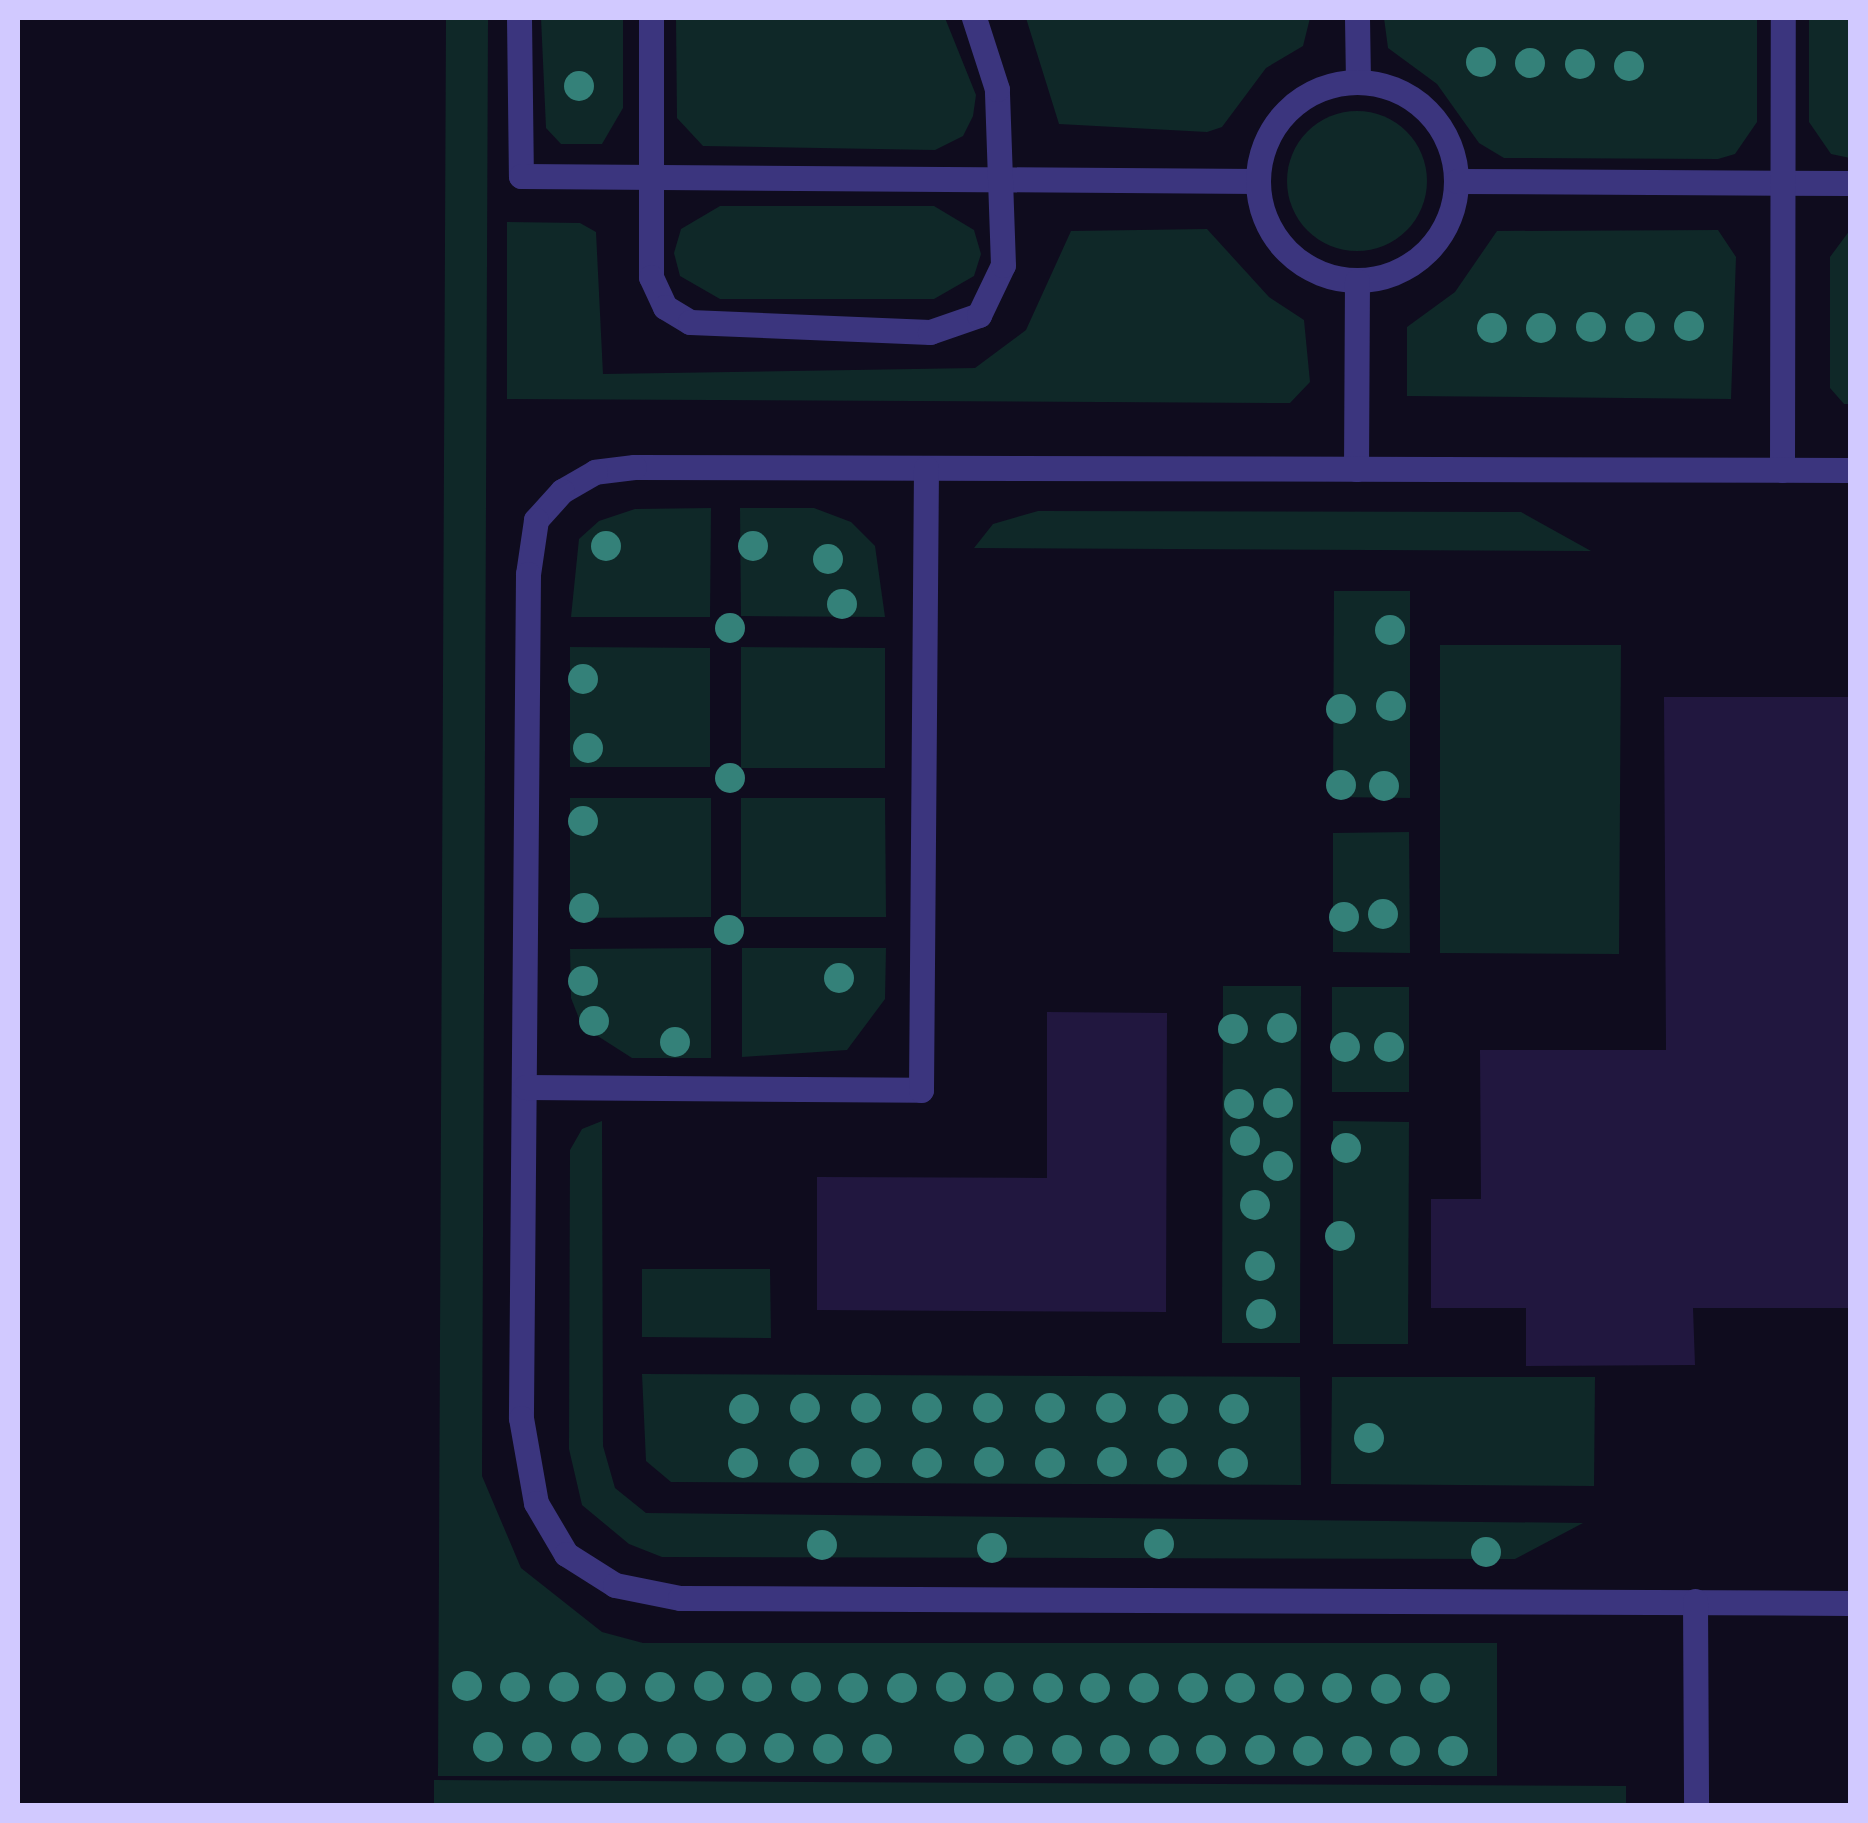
<!DOCTYPE html>
<html>
<head>
<meta charset="utf-8">
<style>
  body { margin:0 }
  #map { position:relative; width:1868px; height:1823px; overflow:hidden; background:#0f0c1e; font-family:Montserrat,sans-serif }
  div>[style] { position:absolute }
  .green>* { inset:0; background:#0f2828 }
  .round { border-radius:50% }
  .building>* { inset:0; background:#21173f }
  .service>* { height:25px; margin:-12.5px; padding:0 12.5px; transform-origin:12.5px; border-radius:12.5px; background:#3b357e }
  .service>.ring { margin:-12.5px; padding:0; box-sizing:content-box; background:none; border:25px solid #3b357e; border-radius:50% }
  .trees>* { width:30px; height:30px; margin:-15px; border-radius:50%; background:#348179 }
  span { translate:-50% -50%; white-space:nowrap; text-align:center; line-height:1.15; -webkit-text-stroke:8px #0f0c1e; paint-order:stroke }
  .frame { position:absolute; inset:0; border:20px solid #d1c9ff; pointer-events:none }
</style>
</head>
<body>
<div id="map">
  <div class="green">
    <i style="clip-path:polygon(446px 18px,488px 18px,482px 1476px,521px 1568px,602px 1632px,643px 1643px,1497px 1643px,1497px 1776px,438px 1776px)"></i>
    <i style="clip-path:polygon(541px 18px,623px 18px,623px 108px,602px 144px,561px 144px,546px 128px)"></i>
    <i style="clip-path:polygon(676px 18px,945px 18px,976px 95px,973px 116px,963px 136px,935px 150px,703px 146px,677px 118px)"></i>
    <i style="clip-path:polygon(1026px 18px,1310px 18px,1303px 46px,1266px 68px,1222px 127px,1207px 132px,1059px 124px)"></i>
    <i style="clip-path:polygon(1384px 18px,1757px 18px,1757px 122px,1735px 154px,1718px 159px,1504px 158px,1479px 143px,1437px 84px,1388px 48px)"></i>
    <i style="clip-path:polygon(1809px 18px,1850px 18px,1850px 158px,1831px 154px,1809px 122px)"></i>
    <i class="round" style="left:1287px;top:111px;width:140px;height:140px"></i>
    <i style="clip-path:polygon(720px 206px,934px 206px,974px 230px,981px 254px,974px 276px,934px 299px,720px 299px,680px 276px,674px 253px,681px 229px)"></i>
    <i style="clip-path:polygon(507px 222px,580px 223px,596px 232px,603px 374px,975px 368px,1026px 330px,1071px 231px,1207px 229px,1269px 297px,1304px 320px,1310px 382px,1290px 403px,507px 399px)"></i>
    <i style="clip-path:polygon(1718px 230px,1736px 257px,1731px 399px,1407px 396px,1407px 327px,1455px 292px,1497px 231px)"></i>
    <i style="clip-path:polygon(1850px 230px,1850px 404px,1844px 404px,1830px 388px,1830px 257px)"></i>
    <i style="clip-path:polygon(711px 508px,710px 617px,571px 617px,579px 539px,599px 521px,635px 509px)"></i>
    <i style="clip-path:polygon(740px 508px,814px 508px,851px 522px,875px 546px,885px 617px,741px 616px)"></i>
    <i style="clip-path:polygon(1038px 511px,1521px 512px,1591px 551px,974px 548px,993px 524px)"></i>
    <i style="clip-path:polygon(1334px 591px,1410px 591px,1410px 798px,1333px 797px)"></i>
    <i style="clip-path:polygon(1440px 645px,1621px 645px,1619px 954px,1440px 953px)"></i>
    <i style="clip-path:polygon(570px 647px,710px 648px,710px 767px,570px 767px)"></i>
    <i style="clip-path:polygon(741px 647px,885px 648px,885px 768px,741px 768px)"></i>
    <i style="clip-path:polygon(570px 798px,711px 798px,711px 917px,570px 918px)"></i>
    <i style="clip-path:polygon(741px 798px,885px 798px,886px 917px,741px 917px)"></i>
    <i style="clip-path:polygon(1409px 832px,1410px 953px,1333px 952px,1333px 833px)"></i>
    <i style="clip-path:polygon(711px 948px,711px 1058px,632px 1058px,582px 1026px,571px 998px,570px 949px)"></i>
    <i style="clip-path:polygon(742px 948px,886px 948px,885px 999px,847px 1050px,742px 1057px)"></i>
    <i style="clip-path:polygon(1223px 986px,1301px 986px,1300px 1343px,1222px 1343px)"></i>
    <i style="clip-path:polygon(1332px 987px,1409px 987px,1409px 1092px,1332px 1092px)"></i>
    <i style="clip-path:polygon(602px 1121px,603px 1446px,615px 1488px,646px 1513px,1583px 1523px,1515px 1559px,662px 1557px,629px 1544px,582px 1505px,569px 1449px,570px 1150px,582px 1129px)"></i>
    <i style="clip-path:polygon(1333px 1121px,1409px 1122px,1408px 1344px,1333px 1344px)"></i>
    <i style="clip-path:polygon(642px 1269px,770px 1269px,771px 1338px,642px 1337px)"></i>
    <i style="clip-path:polygon(642px 1374px,1300px 1377px,1301px 1485px,671px 1482px,646px 1461px)"></i>
    <i style="clip-path:polygon(1332px 1377px,1595px 1377px,1594px 1486px,1331px 1484px)"></i>
    <i style="clip-path:polygon(434px 1780px,1626px 1786px,1626px 1805px,434px 1806px)"></i>
  </div>
  <div class="building">
    <i style="clip-path:polygon(1664px 697px,1850px 697px,1850px 1308px,1693px 1308px,1695px 1365px,1526px 1366px,1526px 1308px,1431px 1308px,1431px 1199px,1481px 1199px,1480px 1050px,1666px 1050px)"></i>
    <i style="clip-path:polygon(1047px 1012px,1167px 1013px,1166px 1312px,817px 1310px,817px 1177px,1047px 1178px)"></i>
  </div>
  <div class="service">
    <i style="left:519px;top:18px;width:158px;rotate:89.3deg"></i>
    <i style="left:521px;top:176px;width:736px;rotate:0.39deg"></i>
    <i style="left:651px;top:18px;width:259px;rotate:90deg"></i>
    <i style="left:651px;top:277px;width:33px;rotate:65deg"></i>
    <i style="left:665px;top:307px;width:29px;rotate:31deg"></i>
    <i style="left:690px;top:322px;width:240px;rotate:2.4deg"></i>
    <i style="left:930px;top:332px;width:52px;rotate:-19.1deg"></i>
    <i style="left:979px;top:315px;width:55px;rotate:-64.4deg"></i>
    <i style="left:1003px;top:265px;width:176px;rotate:-92deg"></i>
    <i style="left:997px;top:89px;width:75px;rotate:-107.9deg"></i>
    <i style="left:1357px;top:18px;width:63px;rotate:89.1deg"></i>
    <i class="ring" style="left:1258px;top:82px;width:173px;height:173px"></i>
    <i style="left:1457px;top:181px;width:393px;rotate:0.3deg"></i>
    <i style="left:1356px;top:469px;width:188px;rotate:-89.7deg"></i>
    <i style="left:1782px;top:470px;width:452px;rotate:-89.9deg"></i>
    <i style="left:1850px;top:470px;width:1216px;rotate:-179.86deg"></i>
    <i style="left:634px;top:467px;width:39px;rotate:173deg"></i>
    <i style="left:595px;top:472px;width:38px;rotate:150deg"></i>
    <i style="left:562px;top:491px;width:39px;rotate:132deg"></i>
    <i style="left:536px;top:520px;width:55px;rotate:98.4deg"></i>
    <i style="left:528px;top:574px;width:844px;rotate:90.48deg"></i>
    <i style="left:521px;top:1418px;width:86px;rotate:80deg"></i>
    <i style="left:536px;top:1503px;width:59px;rotate:59.5deg"></i>
    <i style="left:566px;top:1554px;width:58px;rotate:32.3deg"></i>
    <i style="left:615px;top:1585px;width:66px;rotate:11.3deg"></i>
    <i style="left:680px;top:1598px;width:1170px;rotate:0.24deg"></i>
    <i style="left:525px;top:1087px;width:396px;rotate:0.4deg"></i>
    <i style="left:921px;top:1090px;width:622px;rotate:-89.54deg"></i>
    <i style="left:1695px;top:1601px;width:205px;rotate:89.7deg"></i>
  </div>
  <div class="trees">
    <i style="left:1481px;top:62px"></i>
    <i style="left:1530px;top:63px"></i>
    <i style="left:1580px;top:64px"></i>
    <i style="left:1629px;top:66px"></i>
    <i style="left:579px;top:86px"></i>
    <i style="left:1689px;top:326px"></i>
    <i style="left:1591px;top:327px"></i>
    <i style="left:1640px;top:327px"></i>
    <i style="left:1492px;top:328px"></i>
    <i style="left:1541px;top:328px"></i>
    <i style="left:606px;top:546px"></i>
    <i style="left:753px;top:546px"></i>
    <i style="left:828px;top:559px"></i>
    <i style="left:842px;top:604px"></i>
    <i style="left:730px;top:628px"></i>
    <i style="left:1390px;top:630px"></i>
    <i style="left:583px;top:679px"></i>
    <i style="left:1391px;top:706px"></i>
    <i style="left:1341px;top:709px"></i>
    <i style="left:588px;top:748px"></i>
    <i style="left:730px;top:778px"></i>
    <i style="left:1341px;top:785px"></i>
    <i style="left:1384px;top:786px"></i>
    <i style="left:583px;top:821px"></i>
    <i style="left:584px;top:908px"></i>
    <i style="left:1383px;top:914px"></i>
    <i style="left:1344px;top:917px"></i>
    <i style="left:729px;top:930px"></i>
    <i style="left:839px;top:978px"></i>
    <i style="left:583px;top:981px"></i>
    <i style="left:594px;top:1021px"></i>
    <i style="left:1282px;top:1028px"></i>
    <i style="left:1233px;top:1029px"></i>
    <i style="left:675px;top:1042px"></i>
    <i style="left:1345px;top:1047px"></i>
    <i style="left:1389px;top:1047px"></i>
    <i style="left:1278px;top:1103px"></i>
    <i style="left:1239px;top:1104px"></i>
    <i style="left:1245px;top:1141px"></i>
    <i style="left:1346px;top:1148px"></i>
    <i style="left:1278px;top:1166px"></i>
    <i style="left:1255px;top:1205px"></i>
    <i style="left:1340px;top:1236px"></i>
    <i style="left:1260px;top:1266px"></i>
    <i style="left:1261px;top:1314px"></i>
    <i style="left:805px;top:1408px"></i>
    <i style="left:866px;top:1408px"></i>
    <i style="left:927px;top:1408px"></i>
    <i style="left:988px;top:1408px"></i>
    <i style="left:1050px;top:1408px"></i>
    <i style="left:1111px;top:1408px"></i>
    <i style="left:744px;top:1409px"></i>
    <i style="left:1173px;top:1409px"></i>
    <i style="left:1234px;top:1409px"></i>
    <i style="left:1369px;top:1438px"></i>
    <i style="left:989px;top:1462px"></i>
    <i style="left:1112px;top:1462px"></i>
    <i style="left:743px;top:1463px"></i>
    <i style="left:804px;top:1463px"></i>
    <i style="left:866px;top:1463px"></i>
    <i style="left:927px;top:1463px"></i>
    <i style="left:1050px;top:1463px"></i>
    <i style="left:1172px;top:1463px"></i>
    <i style="left:1233px;top:1463px"></i>
    <i style="left:1159px;top:1544px"></i>
    <i style="left:822px;top:1545px"></i>
    <i style="left:992px;top:1548px"></i>
    <i style="left:1486px;top:1552px"></i>
    <i style="left:467px;top:1686px"></i>
    <i style="left:709px;top:1686px"></i>
    <i style="left:515px;top:1687px"></i>
    <i style="left:564px;top:1687px"></i>
    <i style="left:611px;top:1687px"></i>
    <i style="left:660px;top:1687px"></i>
    <i style="left:757px;top:1687px"></i>
    <i style="left:806px;top:1687px"></i>
    <i style="left:951px;top:1687px"></i>
    <i style="left:999px;top:1687px"></i>
    <i style="left:853px;top:1688px"></i>
    <i style="left:902px;top:1688px"></i>
    <i style="left:1048px;top:1688px"></i>
    <i style="left:1095px;top:1688px"></i>
    <i style="left:1144px;top:1688px"></i>
    <i style="left:1193px;top:1688px"></i>
    <i style="left:1240px;top:1688px"></i>
    <i style="left:1289px;top:1688px"></i>
    <i style="left:1337px;top:1688px"></i>
    <i style="left:1435px;top:1688px"></i>
    <i style="left:1386px;top:1689px"></i>
    <i style="left:488px;top:1747px"></i>
    <i style="left:537px;top:1747px"></i>
    <i style="left:586px;top:1747px"></i>
    <i style="left:633px;top:1748px"></i>
    <i style="left:682px;top:1748px"></i>
    <i style="left:731px;top:1748px"></i>
    <i style="left:779px;top:1748px"></i>
    <i style="left:828px;top:1749px"></i>
    <i style="left:877px;top:1749px"></i>
    <i style="left:969px;top:1749px"></i>
    <i style="left:1018px;top:1750px"></i>
    <i style="left:1067px;top:1750px"></i>
    <i style="left:1115px;top:1750px"></i>
    <i style="left:1164px;top:1750px"></i>
    <i style="left:1211px;top:1750px"></i>
    <i style="left:1260px;top:1750px"></i>
    <i style="left:1308px;top:1751px"></i>
    <i style="left:1357px;top:1751px"></i>
    <i style="left:1405px;top:1751px"></i>
    <i style="left:1453px;top:1751px"></i>
  </div>
  <div class="frame"></div>
</div>
</body>
</html>
